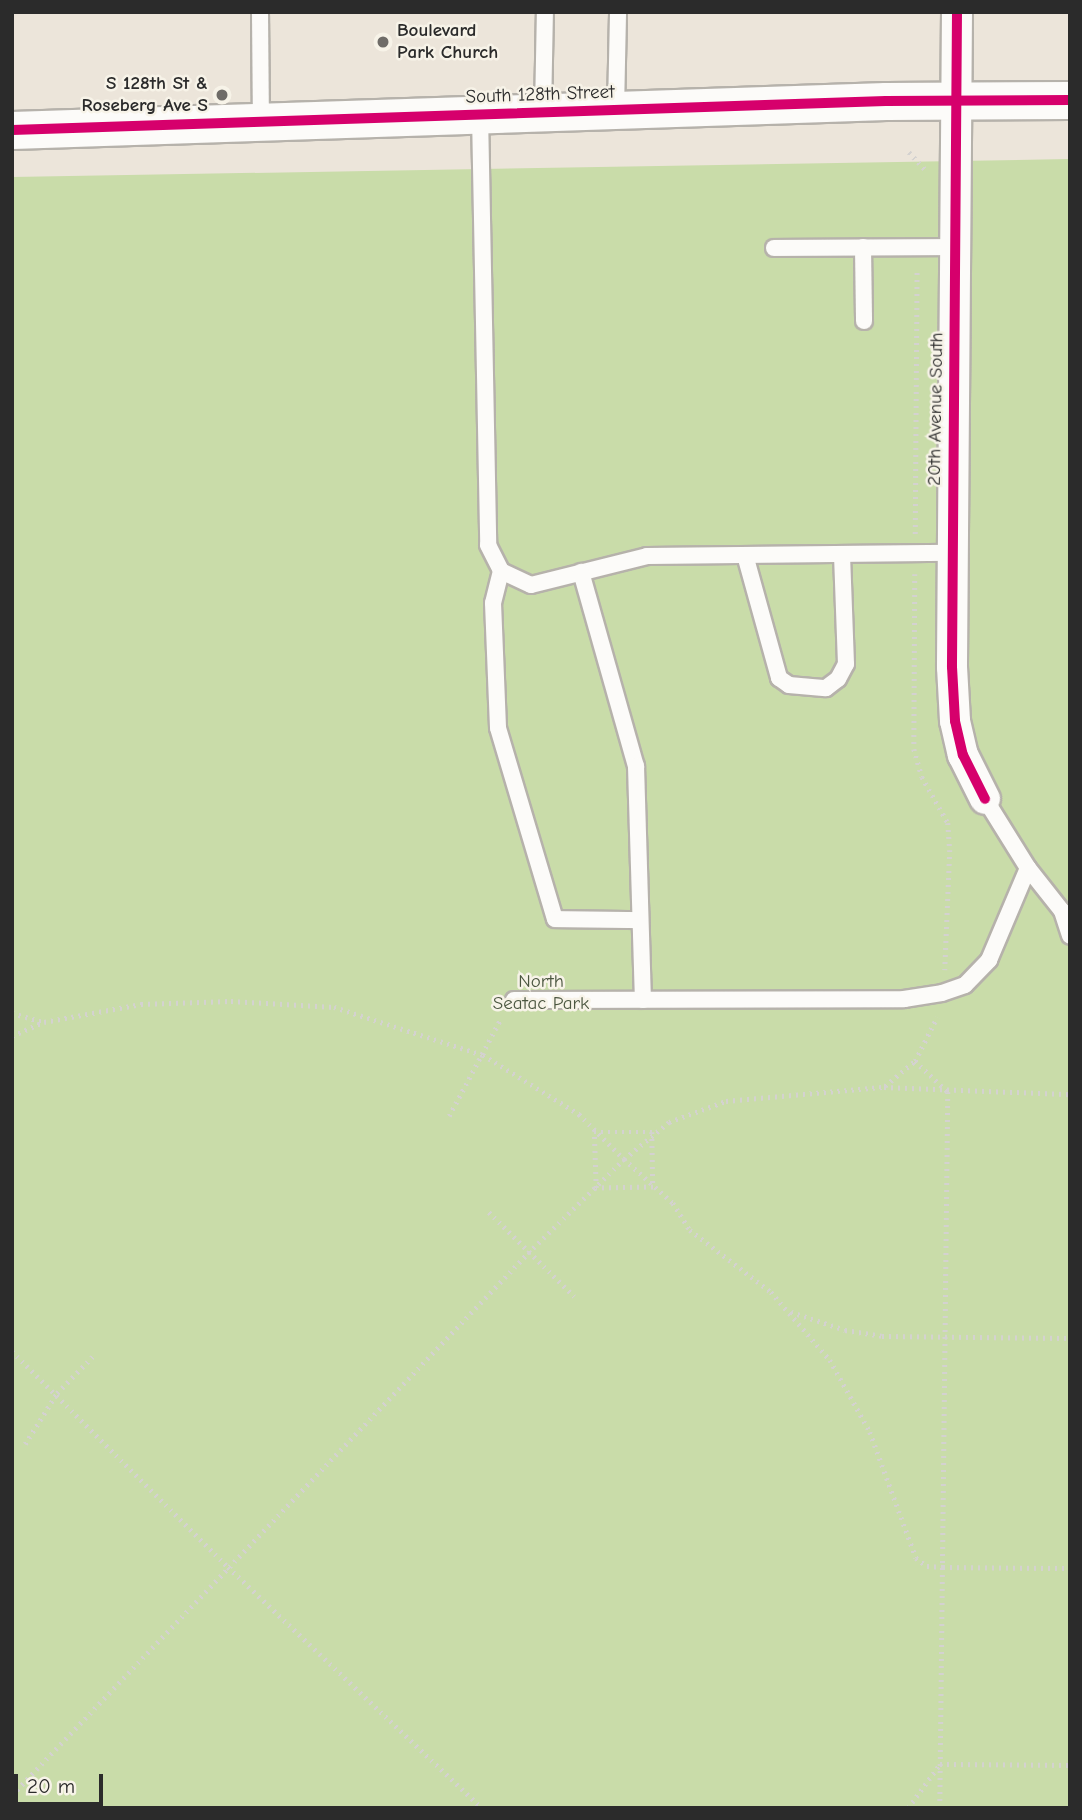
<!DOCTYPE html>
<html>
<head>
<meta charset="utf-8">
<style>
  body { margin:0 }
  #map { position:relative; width:1082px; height:1820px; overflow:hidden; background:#ece5da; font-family:"Comic Neue",sans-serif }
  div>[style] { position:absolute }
  .green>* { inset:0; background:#c9dca9 }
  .path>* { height:4.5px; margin-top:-2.25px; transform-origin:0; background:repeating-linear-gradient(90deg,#d4d2d0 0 2px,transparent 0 7px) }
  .roads { filter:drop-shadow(2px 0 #b6b2ab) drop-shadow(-2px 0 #b6b2ab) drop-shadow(0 2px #b6b2ab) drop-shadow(0 -2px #b6b2ab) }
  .service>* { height:16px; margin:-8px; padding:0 8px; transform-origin:8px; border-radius:8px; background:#fcfbf9 }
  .minor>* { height:30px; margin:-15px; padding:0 15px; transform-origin:15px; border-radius:15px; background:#fcfbf9 }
  .tertiary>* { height:37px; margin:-18.5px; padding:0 18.5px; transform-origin:18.5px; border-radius:18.5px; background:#fcfbf9 }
  .cycleway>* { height:10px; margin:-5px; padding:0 5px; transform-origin:5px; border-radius:5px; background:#d6006c }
  .dots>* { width:19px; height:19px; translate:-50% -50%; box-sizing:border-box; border:4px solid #f7f3e8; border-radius:50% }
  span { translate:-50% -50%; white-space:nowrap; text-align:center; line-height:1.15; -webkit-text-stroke:5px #f7f3e8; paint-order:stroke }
  .poi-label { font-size:19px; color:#2b2b2b; font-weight:700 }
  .left { translate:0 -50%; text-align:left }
  .right { translate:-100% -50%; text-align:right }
  .street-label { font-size:19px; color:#2b2b2b }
  .park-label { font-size:19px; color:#4b5640 }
  .frame { position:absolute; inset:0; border:14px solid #2b2b2b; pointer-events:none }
  .scale { position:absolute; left:14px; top:1774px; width:89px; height:32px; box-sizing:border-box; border:4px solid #2b2b2b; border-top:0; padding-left:9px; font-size:21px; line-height:24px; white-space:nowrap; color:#2b2b2b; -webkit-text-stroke:5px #f7f3e8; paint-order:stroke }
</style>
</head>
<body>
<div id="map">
  <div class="green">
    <i style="clip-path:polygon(1070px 159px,1070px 1808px,12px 1808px,12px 177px)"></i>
  </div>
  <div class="path">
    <i style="left:909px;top:152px;width:23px;rotate:47deg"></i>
    <i style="left:915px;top:534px;width:264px;rotate:-89.6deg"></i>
    <i style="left:915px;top:574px;width:175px;rotate:90.3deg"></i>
    <i style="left:914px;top:749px;width:29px;rotate:74deg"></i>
    <i style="left:922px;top:777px;width:53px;rotate:60.5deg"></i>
    <i style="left:948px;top:823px;width:27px;rotate:86deg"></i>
    <i style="left:950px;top:850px;width:120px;rotate:92.4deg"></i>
    <i style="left:12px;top:1013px;width:33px;rotate:16deg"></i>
    <i style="left:44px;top:1022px;width:99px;rotate:-10.5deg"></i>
    <i style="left:141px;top:1004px;width:90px;rotate:-1.9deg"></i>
    <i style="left:231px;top:1001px;width:103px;rotate:3.3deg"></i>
    <i style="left:334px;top:1007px;width:157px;rotate:17.9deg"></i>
    <i style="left:483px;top:1055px;width:113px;rotate:31.6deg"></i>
    <i style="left:579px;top:1114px;width:64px;rotate:45deg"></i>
    <i style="left:624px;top:1159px;width:58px;rotate:-39.4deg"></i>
    <i style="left:669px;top:1122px;width:61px;rotate:-20.2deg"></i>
    <i style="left:726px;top:1101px;width:159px;rotate:-5.1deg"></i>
    <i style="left:884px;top:1087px;width:186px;rotate:2.2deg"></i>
    <i style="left:12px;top:1036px;width:34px;rotate:-24deg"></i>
    <i style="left:915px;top:1061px;width:45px;rotate:43.2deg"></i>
    <i style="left:948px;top:1092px;width:716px;rotate:90.64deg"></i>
    <i style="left:885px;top:1086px;width:39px;rotate:-40deg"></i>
    <i style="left:915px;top:1061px;width:49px;rotate:-63.4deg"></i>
    <i style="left:449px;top:1116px;width:111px;rotate:-62deg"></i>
    <i style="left:594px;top:1132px;width:58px"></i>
    <i style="left:652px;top:1132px;width:55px;rotate:89deg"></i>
    <i style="left:653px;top:1187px;width:57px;rotate:179deg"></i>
    <i style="left:596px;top:1188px;width:56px;rotate:-92deg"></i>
    <i style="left:489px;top:1212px;width:120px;rotate:44.7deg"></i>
    <i style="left:791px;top:1312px;width:57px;rotate:18.4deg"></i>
    <i style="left:845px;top:1330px;width:37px;rotate:9deg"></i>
    <i style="left:882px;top:1336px;width:188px;rotate:0.6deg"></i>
    <i style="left:12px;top:1351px;width:305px;rotate:45deg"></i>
    <i style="left:228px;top:1567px;width:350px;rotate:43.5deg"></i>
    <i style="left:25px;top:1444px;width:60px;rotate:-57.9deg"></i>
    <i style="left:57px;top:1393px;width:52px;rotate:-45.8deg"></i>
    <i style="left:12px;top:1795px;width:748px;rotate:-46.41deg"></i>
    <i style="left:528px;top:1253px;width:134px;rotate:-44.4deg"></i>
    <i style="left:624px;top:1159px;width:66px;rotate:41.9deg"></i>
    <i style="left:673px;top:1203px;width:32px;rotate:58deg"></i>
    <i style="left:690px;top:1230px;width:102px;rotate:37.4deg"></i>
    <i style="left:771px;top:1292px;width:90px;rotate:49.1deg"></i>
    <i style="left:830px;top:1360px;width:82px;rotate:60.9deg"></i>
    <i style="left:870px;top:1432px;width:134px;rotate:69.9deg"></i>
    <i style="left:916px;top:1558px;width:14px;rotate:36deg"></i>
    <i style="left:927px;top:1566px;width:16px;rotate:4deg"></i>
    <i style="left:943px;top:1567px;width:127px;rotate:0.5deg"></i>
    <i style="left:908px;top:1808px;width:54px;rotate:-54deg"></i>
    <i style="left:940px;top:1764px;width:130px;rotate:0.4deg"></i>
  </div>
  <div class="roads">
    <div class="service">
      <i style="left:260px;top:12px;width:109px;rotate:89.5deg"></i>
      <i style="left:616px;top:110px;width:98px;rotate:-88.8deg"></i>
      <i style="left:543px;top:112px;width:100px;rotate:-88.9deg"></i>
      <i style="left:480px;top:114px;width:431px;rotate:88.9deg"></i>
      <i style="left:488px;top:545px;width:29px;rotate:63deg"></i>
      <i style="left:501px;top:571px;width:33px;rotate:25deg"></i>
      <i style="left:531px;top:585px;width:120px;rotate:-14deg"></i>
      <i style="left:647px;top:556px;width:305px;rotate:-0.6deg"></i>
      <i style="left:863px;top:247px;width:74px;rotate:89.2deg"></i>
      <i style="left:774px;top:248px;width:181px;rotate:-0.3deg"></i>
      <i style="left:745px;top:555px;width:128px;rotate:74.5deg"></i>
      <i style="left:779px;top:678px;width:12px;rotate:35deg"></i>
      <i style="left:789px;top:685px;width:37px;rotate:5deg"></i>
      <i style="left:826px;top:688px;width:15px;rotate:-37deg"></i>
      <i style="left:838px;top:679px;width:17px;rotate:-62deg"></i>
      <i style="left:846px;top:664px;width:109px;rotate:-92.1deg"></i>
      <i style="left:501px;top:571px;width:33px;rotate:104deg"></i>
      <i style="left:493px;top:603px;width:125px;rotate:87.7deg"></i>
      <i style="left:498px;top:728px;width:199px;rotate:73.4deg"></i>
      <i style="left:555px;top:919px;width:85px;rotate:0.7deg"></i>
      <i style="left:581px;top:572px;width:202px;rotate:74.2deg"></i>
      <i style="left:636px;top:766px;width:234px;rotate:88.3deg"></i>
      <i style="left:985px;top:799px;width:81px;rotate:58.1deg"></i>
      <i style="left:1028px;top:868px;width:55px;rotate:51.7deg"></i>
      <i style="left:1062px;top:911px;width:26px;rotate:72deg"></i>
      <i style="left:514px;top:1000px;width:390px;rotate:-0.1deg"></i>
      <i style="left:904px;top:999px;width:38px;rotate:-9deg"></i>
      <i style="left:942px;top:993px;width:24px;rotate:-19deg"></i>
      <i style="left:965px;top:985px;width:35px;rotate:-46deg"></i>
      <i style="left:989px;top:960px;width:100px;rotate:-67deg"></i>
    </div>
    <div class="minor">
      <i style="left:957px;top:12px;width:655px;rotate:90.44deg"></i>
      <i style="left:952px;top:667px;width:54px;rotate:86.8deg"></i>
      <i style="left:955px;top:721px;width:35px;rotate:77deg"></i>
      <i style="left:963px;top:755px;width:49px;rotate:63.4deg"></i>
    </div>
    <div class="tertiary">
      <i style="left:12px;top:130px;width:874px;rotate:-1.9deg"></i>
      <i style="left:886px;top:101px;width:184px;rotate:-0.3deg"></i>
    </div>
  </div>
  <div class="cycleway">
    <i style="left:957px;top:12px;width:655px;rotate:90.44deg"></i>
    <i style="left:952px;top:667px;width:54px;rotate:86.8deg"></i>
    <i style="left:955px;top:721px;width:35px;rotate:77deg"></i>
    <i style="left:963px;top:755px;width:49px;rotate:63.4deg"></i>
    <i style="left:12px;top:130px;width:874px;rotate:-1.9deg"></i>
    <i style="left:886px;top:101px;width:184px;rotate:-0.3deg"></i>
  </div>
  <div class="dots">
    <i style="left:383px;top:42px;background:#6f6c68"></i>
    <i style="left:222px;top:95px;background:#6f6c68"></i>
  </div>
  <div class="poi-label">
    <span class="left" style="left:397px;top:42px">Boulevard<br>Park Church</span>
    <span class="right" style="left:208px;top:95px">S 128th St &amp;<br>Roseberg Ave S</span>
  </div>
  <div class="street-label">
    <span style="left:540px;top:95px;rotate:-2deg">South 128th Street</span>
    <span style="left:936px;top:409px;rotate:-89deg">20th Avenue South</span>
  </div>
  <div class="park-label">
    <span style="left:541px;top:993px">North<br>Seatac Park</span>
  </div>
  <div class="frame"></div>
  <div class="scale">20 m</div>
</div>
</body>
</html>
